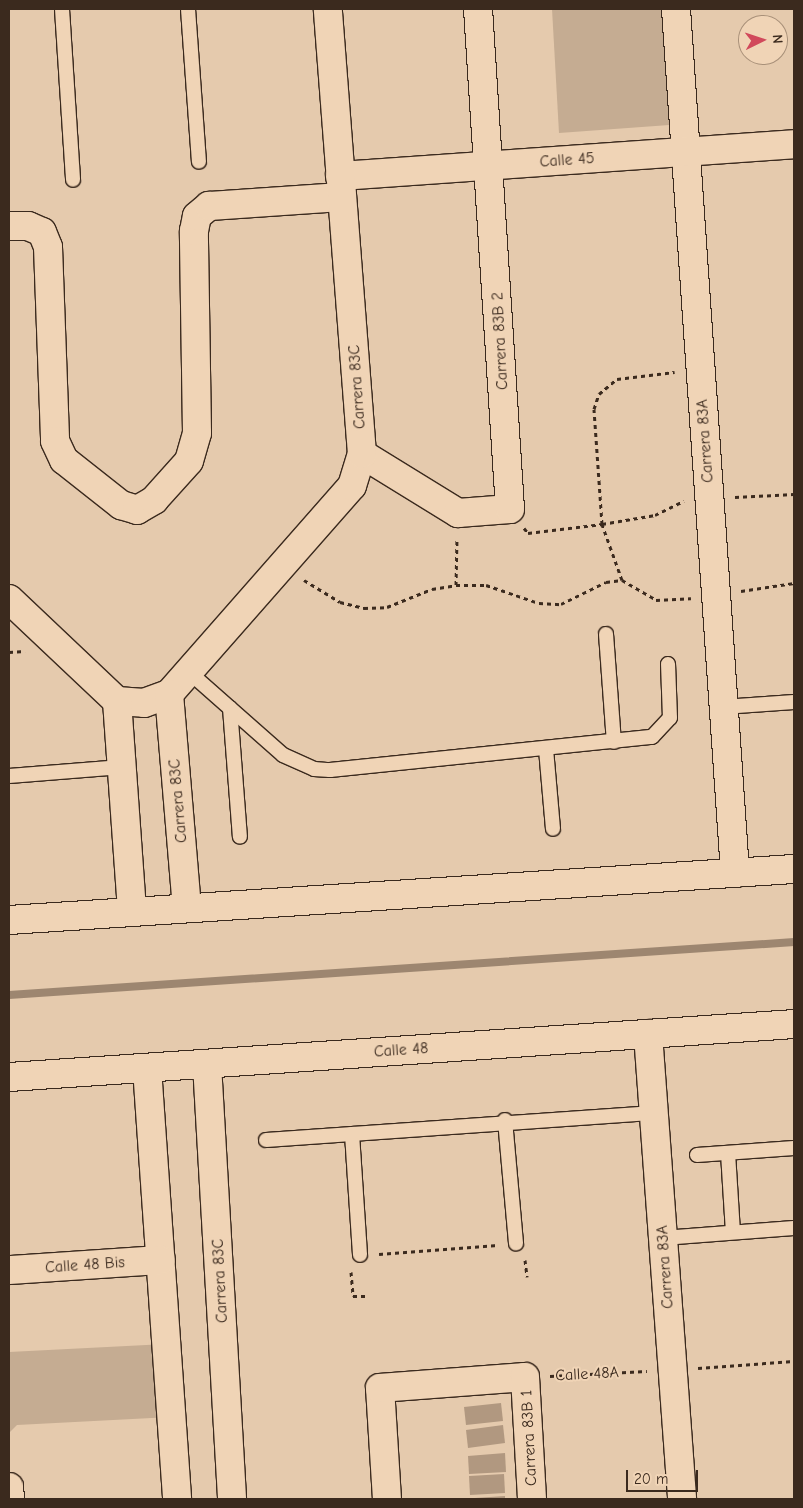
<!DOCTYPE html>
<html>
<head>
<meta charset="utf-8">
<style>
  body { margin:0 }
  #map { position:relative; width:803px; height:1508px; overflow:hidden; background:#e5caad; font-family:"Comic Neue",sans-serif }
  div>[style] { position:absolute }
  .green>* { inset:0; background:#c5ac92 }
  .stream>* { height:8px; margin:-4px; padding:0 4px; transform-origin:4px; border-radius:4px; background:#9d8670 }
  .building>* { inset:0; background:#b19880 }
  .path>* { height:3px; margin-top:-1.5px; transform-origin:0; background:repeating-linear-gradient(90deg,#3b2a1e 0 4px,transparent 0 8px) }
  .roads { filter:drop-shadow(1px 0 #3b2a1e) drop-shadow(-1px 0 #3b2a1e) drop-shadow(0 1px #3b2a1e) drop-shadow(0 -1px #3b2a1e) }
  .lane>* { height:14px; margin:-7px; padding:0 7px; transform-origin:7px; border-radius:7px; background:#f0d4b6 }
  .street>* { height:28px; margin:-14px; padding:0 14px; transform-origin:14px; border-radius:14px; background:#f0d4b6 }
  .secondary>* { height:28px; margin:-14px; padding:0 14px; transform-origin:14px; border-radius:14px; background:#f0d4b6 }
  span { translate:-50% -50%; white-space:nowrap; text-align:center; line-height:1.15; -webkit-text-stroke:4px #f0d4b6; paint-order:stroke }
  .street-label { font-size:16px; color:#3b2a1e }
  .frame { position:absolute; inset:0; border:10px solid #3b2a1e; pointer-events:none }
  .north { position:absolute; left:738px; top:15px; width:50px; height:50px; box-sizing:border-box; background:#f0d4b6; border:1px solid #a89079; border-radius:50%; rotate:86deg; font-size:14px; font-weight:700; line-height:20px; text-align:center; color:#3b2a1e }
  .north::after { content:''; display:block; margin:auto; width:18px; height:22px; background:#d1495b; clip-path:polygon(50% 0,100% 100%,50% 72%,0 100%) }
  .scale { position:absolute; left:626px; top:1470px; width:72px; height:22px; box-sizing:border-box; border:2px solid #3b2a1e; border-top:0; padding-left:6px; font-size:15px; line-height:18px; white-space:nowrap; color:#3b2a1e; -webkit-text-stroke:4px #f0d4b6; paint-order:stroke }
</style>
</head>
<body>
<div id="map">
  <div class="green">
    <i style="clip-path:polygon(552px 9px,676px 9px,683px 124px,559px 133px)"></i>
    <i style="clip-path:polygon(166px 1344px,171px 1417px,17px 1425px,9px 1433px,9px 1352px)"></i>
  </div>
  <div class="stream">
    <i style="left:9px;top:995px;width:787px;rotate:-3.86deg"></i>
  </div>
  <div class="building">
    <i style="clip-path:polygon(501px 1403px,503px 1421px,466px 1425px,464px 1407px)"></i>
    <i style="clip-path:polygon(503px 1425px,505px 1443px,468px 1448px,466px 1430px)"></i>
    <i style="clip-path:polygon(505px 1453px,506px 1472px,469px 1474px,468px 1456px)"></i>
    <i style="clip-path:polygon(504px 1474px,505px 1493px,470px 1495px,469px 1476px)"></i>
    <i style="clip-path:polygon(505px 1496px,505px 1499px,475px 1499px,475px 1498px)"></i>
  </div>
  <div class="path">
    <i style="left:735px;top:497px;width:59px;rotate:-2.9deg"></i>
    <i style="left:524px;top:528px;width:6px;rotate:51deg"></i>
    <i style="left:528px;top:533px;width:75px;rotate:-6.9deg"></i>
    <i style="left:602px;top:524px;width:54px;rotate:-9.6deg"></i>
    <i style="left:655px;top:515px;width:32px;rotate:-26deg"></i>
    <i style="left:304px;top:580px;width:42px;rotate:31.4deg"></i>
    <i style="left:340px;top:602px;width:25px;rotate:14deg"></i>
    <i style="left:364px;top:608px;width:23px;rotate:-2deg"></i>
    <i style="left:387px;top:607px;width:48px;rotate:-21.8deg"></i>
    <i style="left:432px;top:589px;width:24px;rotate:-9deg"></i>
    <i style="left:456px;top:585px;width:30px"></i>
    <i style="left:486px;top:585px;width:56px;rotate:18.8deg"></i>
    <i style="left:539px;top:603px;width:22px;rotate:3deg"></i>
    <i style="left:561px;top:604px;width:50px;rotate:-26.1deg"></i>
    <i style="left:606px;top:582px;width:16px;rotate:-7deg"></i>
    <i style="left:622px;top:580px;width:39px;rotate:30deg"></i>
    <i style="left:656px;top:600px;width:35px;rotate:-3deg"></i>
    <i style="left:622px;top:580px;width:59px;rotate:-109.7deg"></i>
    <i style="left:602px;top:524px;width:115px;rotate:-94deg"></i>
    <i style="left:594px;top:409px;width:16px;rotate:-72deg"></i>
    <i style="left:599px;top:394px;width:23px;rotate:-40deg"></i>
    <i style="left:617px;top:379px;width:58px;rotate:-6.9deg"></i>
    <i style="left:456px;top:585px;width:47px;rotate:-88.8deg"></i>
    <i style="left:741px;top:591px;width:54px;rotate:-8.6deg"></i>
    <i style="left:9px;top:652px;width:16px;rotate:-4deg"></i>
    <i style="left:379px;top:1254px;width:119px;rotate:-4.3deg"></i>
    <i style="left:525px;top:1260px;width:17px;rotate:83deg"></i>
    <i style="left:351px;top:1272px;width:24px;rotate:85deg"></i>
    <i style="left:353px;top:1296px;width:13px"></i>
    <i style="left:698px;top:1368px;width:96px;rotate:-4.2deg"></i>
    <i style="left:550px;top:1376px;width:97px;rotate:-3deg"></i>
  </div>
  <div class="roads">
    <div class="lane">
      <i style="left:62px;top:9px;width:171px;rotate:86.3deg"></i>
      <i style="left:188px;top:9px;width:153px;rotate:85.9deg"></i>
      <i style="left:606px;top:634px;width:108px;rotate:85.8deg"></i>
      <i style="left:189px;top:672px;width:125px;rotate:41.4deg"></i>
      <i style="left:283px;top:755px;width:34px;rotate:24deg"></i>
      <i style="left:314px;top:769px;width:16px;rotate:4deg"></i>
      <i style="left:330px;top:770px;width:324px;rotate:-5.9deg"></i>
      <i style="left:652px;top:737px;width:26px;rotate:-47deg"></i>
      <i style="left:670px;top:718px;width:54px;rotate:-92.1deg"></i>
      <i style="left:723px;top:707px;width:71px;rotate:-4deg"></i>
      <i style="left:230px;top:708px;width:129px;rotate:85.6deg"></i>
      <i style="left:546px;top:749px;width:80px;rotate:85deg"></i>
      <i style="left:9px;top:776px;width:113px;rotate:-4.6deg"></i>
      <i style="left:505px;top:1120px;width:124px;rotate:84.9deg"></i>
      <i style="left:352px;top:1134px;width:121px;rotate:86.2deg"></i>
      <i style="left:266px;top:1140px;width:389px;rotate:-4deg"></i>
      <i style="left:728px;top:1153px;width:79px;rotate:86.4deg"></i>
      <i style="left:697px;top:1155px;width:97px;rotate:-4.1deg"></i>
      <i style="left:663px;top:1238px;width:131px;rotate:-4.4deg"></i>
    </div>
    <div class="street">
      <i style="left:676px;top:9px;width:866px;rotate:86.09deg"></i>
      <i style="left:340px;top:176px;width:455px;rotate:-4deg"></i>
      <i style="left:9px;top:226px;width:19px"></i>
      <i style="left:28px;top:226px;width:15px;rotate:23deg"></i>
      <i style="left:42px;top:232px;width:16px;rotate:68deg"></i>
      <i style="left:48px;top:247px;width:194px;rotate:87.9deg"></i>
      <i style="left:55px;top:441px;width:21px;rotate:65deg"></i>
      <i style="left:64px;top:460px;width:73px;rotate:38.3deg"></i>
      <i style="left:121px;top:505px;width:17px;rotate:17deg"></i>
      <i style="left:137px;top:510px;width:20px;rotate:-30deg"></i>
      <i style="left:154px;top:500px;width:52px;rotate:-48.1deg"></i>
      <i style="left:189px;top:461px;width:29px;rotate:-74deg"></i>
      <i style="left:197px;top:433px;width:202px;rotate:-90.9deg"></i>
      <i style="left:194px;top:231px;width:15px;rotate:-79deg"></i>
      <i style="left:197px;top:216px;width:16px;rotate:-40deg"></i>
      <i style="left:209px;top:206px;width:133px;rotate:-3.9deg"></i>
      <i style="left:362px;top:454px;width:113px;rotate:31.6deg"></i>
      <i style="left:458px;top:513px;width:52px;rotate:-4.4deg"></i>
      <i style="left:510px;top:509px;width:501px;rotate:-93.66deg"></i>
      <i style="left:9px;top:599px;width:149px;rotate:43.4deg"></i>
      <i style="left:117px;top:701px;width:27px;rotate:4deg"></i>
      <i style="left:144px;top:703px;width:27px;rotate:-20deg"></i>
      <i style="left:169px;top:694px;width:277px;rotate:-48.7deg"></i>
      <i style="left:352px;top:486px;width:34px;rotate:-73deg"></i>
      <i style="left:362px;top:454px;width:446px;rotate:-94.4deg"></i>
      <i style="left:169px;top:694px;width:214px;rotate:85.2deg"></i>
      <i style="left:117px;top:701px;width:210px;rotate:85.9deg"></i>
      <i style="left:648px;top:1034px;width:466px;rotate:85.8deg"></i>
      <i style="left:207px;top:1064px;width:436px;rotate:86.7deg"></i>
      <i style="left:147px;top:1068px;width:432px;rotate:86deg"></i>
      <i style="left:9px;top:1270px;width:152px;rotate:-3.8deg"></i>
      <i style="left:9px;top:1487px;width:12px;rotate:85deg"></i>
      <i style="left:387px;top:1499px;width:111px;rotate:-93.6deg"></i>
      <i style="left:380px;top:1388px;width:145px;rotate:-4.3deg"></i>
      <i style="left:525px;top:1377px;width:122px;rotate:86.7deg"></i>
    </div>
    <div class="secondary">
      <i style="left:9px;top:920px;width:787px;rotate:-3.72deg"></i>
      <i style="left:9px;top:1077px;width:787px;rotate:-3.86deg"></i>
    </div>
  </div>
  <div class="street-label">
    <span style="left:567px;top:160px;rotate:-4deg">Calle 45</span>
    <span style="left:500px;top:341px;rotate:-93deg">Carrera 83B 2</span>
    <span style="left:357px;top:387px;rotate:-94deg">Carrera 83C</span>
    <span style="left:705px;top:441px;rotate:-94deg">Carrera 83A</span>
    <span style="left:178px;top:801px;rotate:-95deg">Carrera 83C</span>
    <span style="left:401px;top:1050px;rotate:-4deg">Calle 48</span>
    <span style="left:85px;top:1265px;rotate:-4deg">Calle 48 Bis</span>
    <span style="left:665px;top:1267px;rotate:-94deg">Carrera 83A</span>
    <span style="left:220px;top:1281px;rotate:-93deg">Carrera 83C</span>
    <span style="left:587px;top:1374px;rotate:-3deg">Calle 48A</span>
    <span style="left:529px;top:1438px;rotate:-93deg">Carrera 83B 1</span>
  </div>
  <div class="frame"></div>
  <div class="north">N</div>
  <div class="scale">20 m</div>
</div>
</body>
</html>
